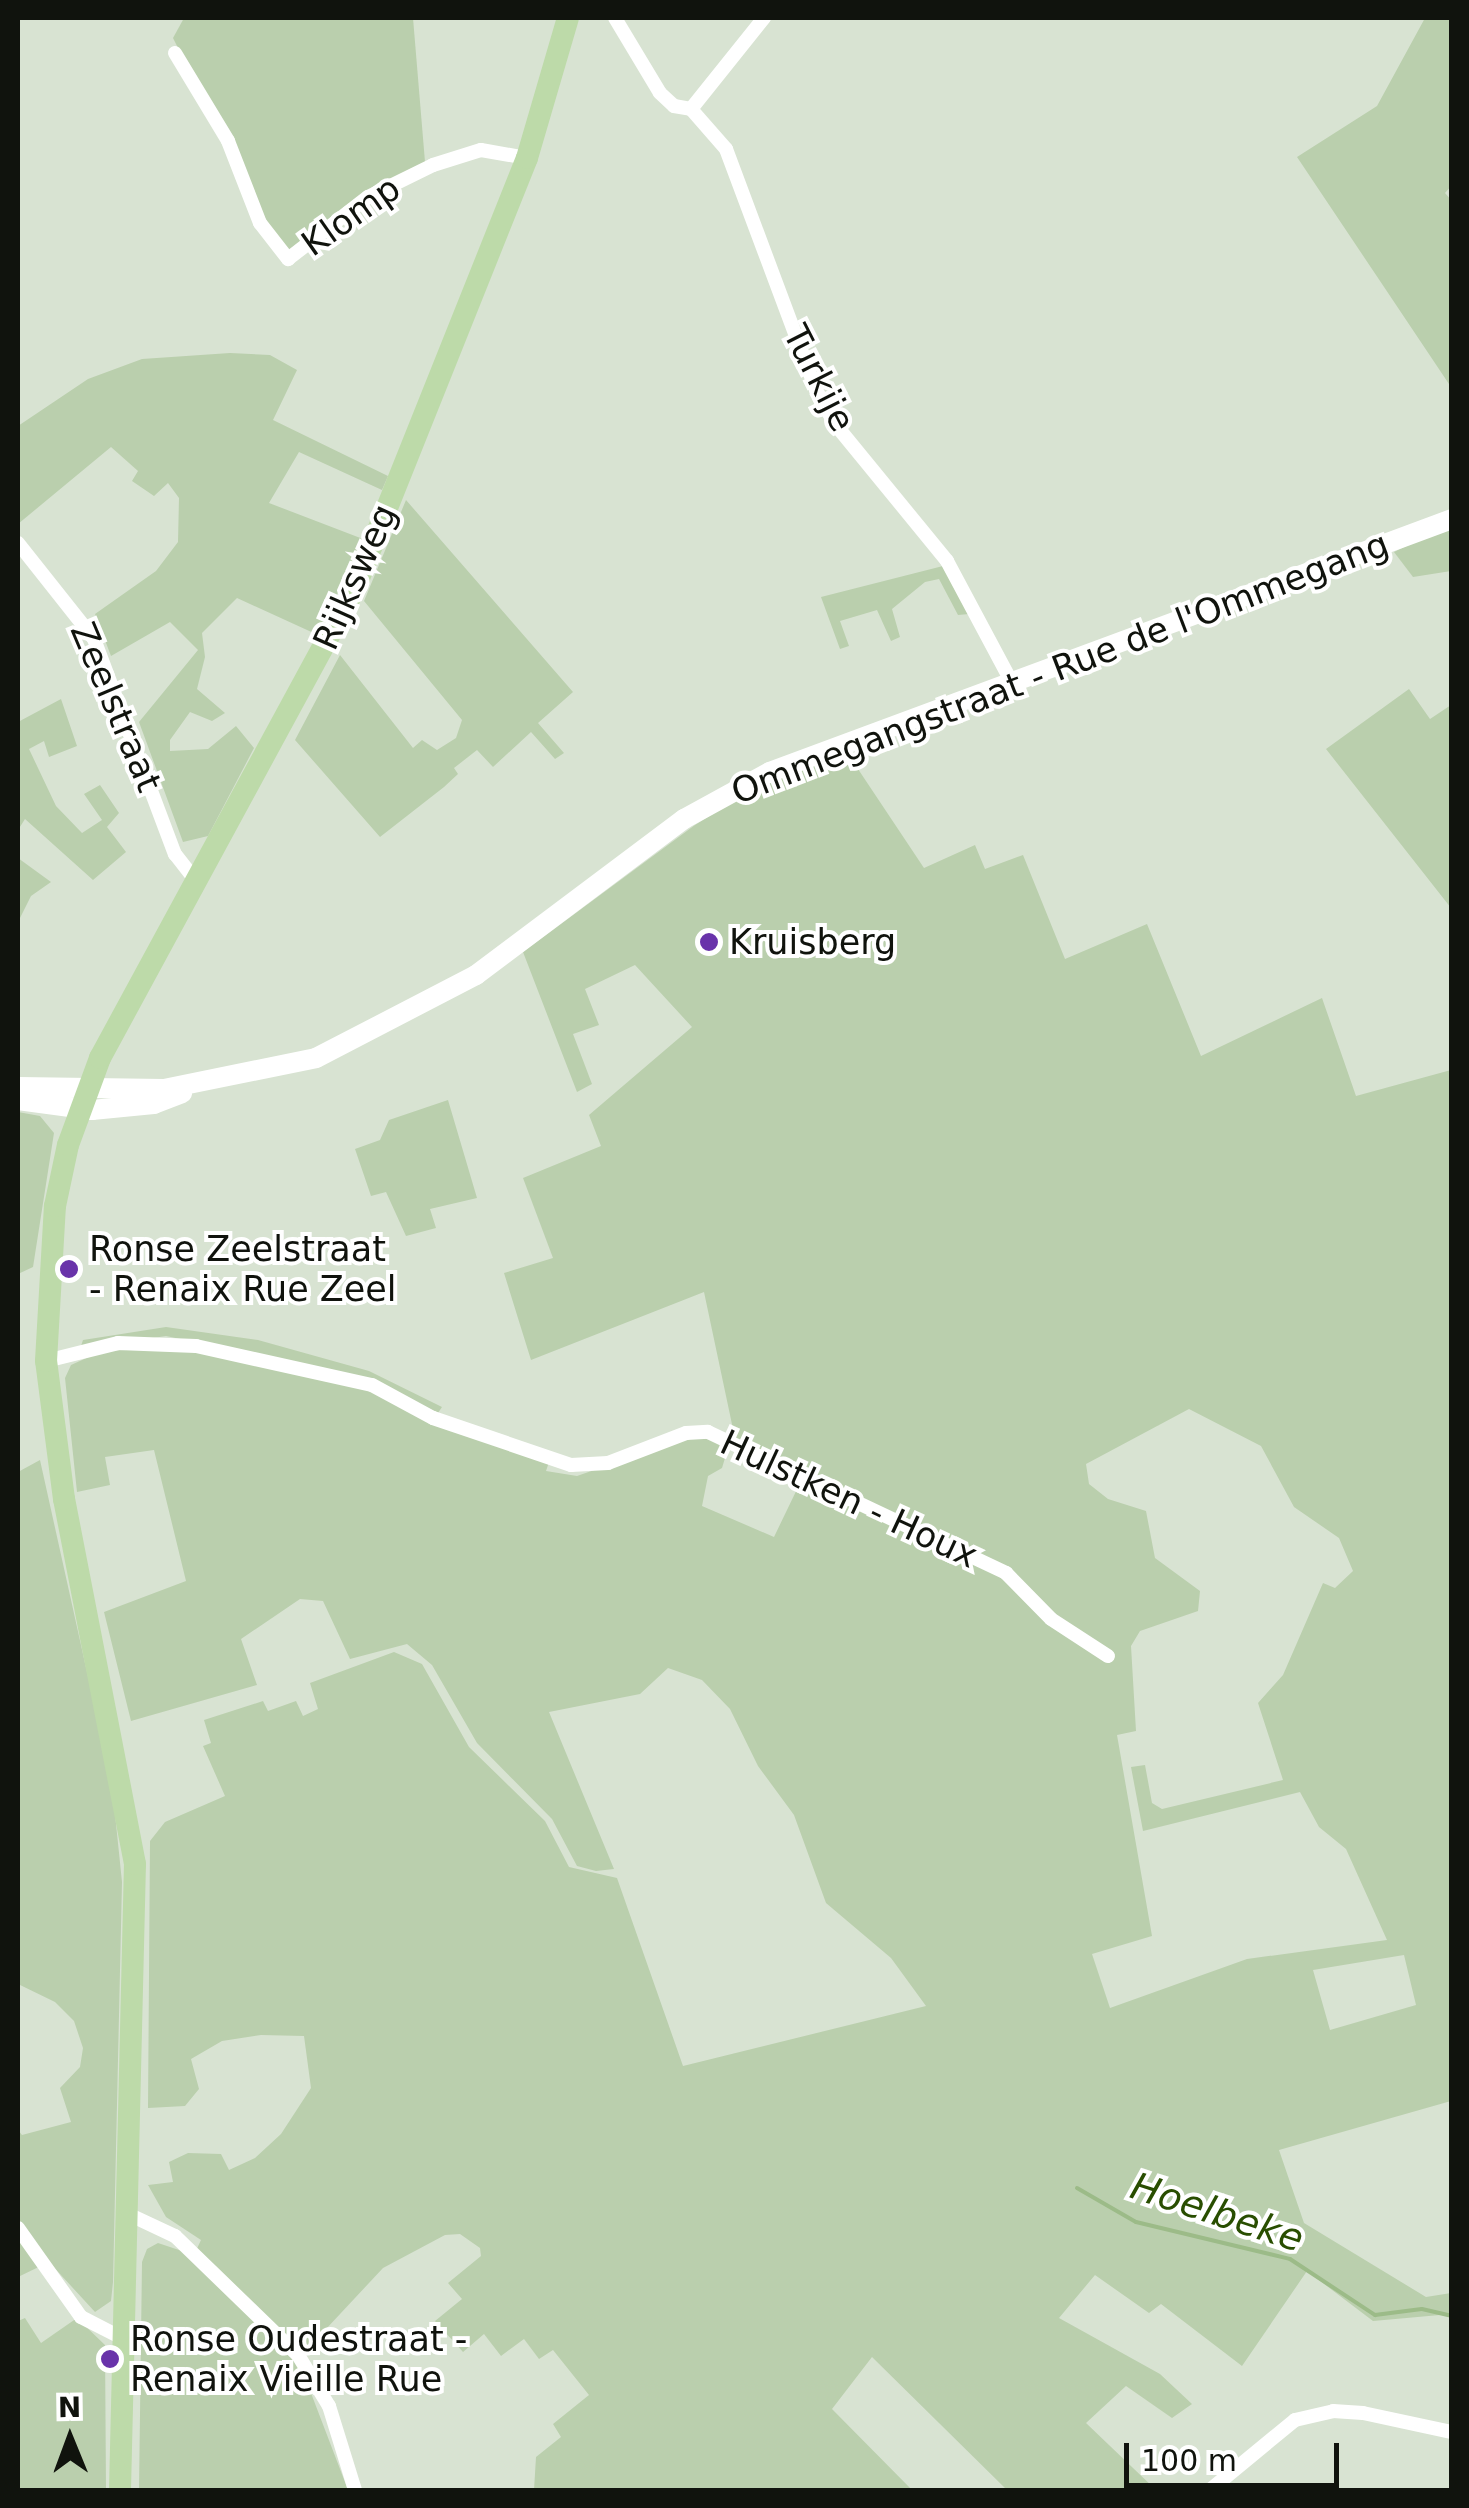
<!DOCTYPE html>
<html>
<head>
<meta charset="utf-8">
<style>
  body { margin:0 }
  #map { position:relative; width:1469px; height:2508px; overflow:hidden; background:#d8e3d2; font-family:"DejaVu Sans",sans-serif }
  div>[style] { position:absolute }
  .green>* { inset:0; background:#bacfad }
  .stream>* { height:4px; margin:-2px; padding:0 2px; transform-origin:2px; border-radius:2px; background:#9cbb88 }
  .minor>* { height:14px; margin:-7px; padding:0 7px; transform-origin:7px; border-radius:7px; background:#fff }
  .secondary>* { height:20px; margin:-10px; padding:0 10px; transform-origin:10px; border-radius:10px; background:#fff }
  .primary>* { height:22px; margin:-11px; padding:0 11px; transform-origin:11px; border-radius:11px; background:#bddaa9 }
  .dots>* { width:28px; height:28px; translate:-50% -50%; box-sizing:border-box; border:5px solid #fff; border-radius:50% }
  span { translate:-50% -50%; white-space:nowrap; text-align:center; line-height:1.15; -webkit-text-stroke:8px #fff; paint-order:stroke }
  .street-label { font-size:35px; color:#10130d }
  .poi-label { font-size:35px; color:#10130d }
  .left { translate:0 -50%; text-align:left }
  .water-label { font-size:38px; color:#294e01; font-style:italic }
  .frame { position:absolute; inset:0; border:20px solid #10130d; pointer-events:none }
  .north { position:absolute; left:20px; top:2388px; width:100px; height:100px; -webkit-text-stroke:8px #fff; paint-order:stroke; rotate:359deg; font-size:28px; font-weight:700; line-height:40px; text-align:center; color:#10130d }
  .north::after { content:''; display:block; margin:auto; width:35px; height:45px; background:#10130d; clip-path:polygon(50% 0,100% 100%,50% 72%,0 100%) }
  .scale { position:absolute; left:1124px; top:2443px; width:215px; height:45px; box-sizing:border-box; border:5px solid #10130d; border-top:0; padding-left:12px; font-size:30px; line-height:35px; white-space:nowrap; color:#10130d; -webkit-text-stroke:8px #fff; paint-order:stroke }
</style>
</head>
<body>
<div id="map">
  <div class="green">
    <i style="clip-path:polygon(184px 18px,413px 18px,425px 162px,293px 252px,275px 242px,173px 38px)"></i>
    <i style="clip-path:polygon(1425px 18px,1451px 18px,1452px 185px,1445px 193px,1452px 201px,1451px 387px,1297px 157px,1377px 106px)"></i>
    <i style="clip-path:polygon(230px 353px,270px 355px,297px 370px,273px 420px,388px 476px,382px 490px,299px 452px,269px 503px,363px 539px,318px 635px,237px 598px,202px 633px,205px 657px,197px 689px,225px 713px,212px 721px,190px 712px,170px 740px,170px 751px,208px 749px,236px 726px,254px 748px,208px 836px,183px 842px,139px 722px,198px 650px,170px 622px,111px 656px,95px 614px,156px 571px,178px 542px,179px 498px,168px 483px,154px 496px,132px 481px,138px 471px,111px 447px,18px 524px,18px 426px,88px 379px,142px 359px)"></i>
    <i style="clip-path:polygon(406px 500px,573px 692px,538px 723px,564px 753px,555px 759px,531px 732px,493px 767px,477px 750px,454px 768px,458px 774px,444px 787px,380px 837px,295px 740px,340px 655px,413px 748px,422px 740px,437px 750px,456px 738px,462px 720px,364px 601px)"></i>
    <i style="clip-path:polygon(1451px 524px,1451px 571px,1413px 577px,1394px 552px)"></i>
    <i style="clip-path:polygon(943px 566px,969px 614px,958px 615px,939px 579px,925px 582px,892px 609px,900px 637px,891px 641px,877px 610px,840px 621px,849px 646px,840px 649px,821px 597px)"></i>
    <i style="clip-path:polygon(1409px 689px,1430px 719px,1451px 705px,1451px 908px,1326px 749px)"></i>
    <i style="clip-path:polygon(61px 699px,77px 746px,49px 757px,44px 741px,29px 749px,56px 806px,82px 833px,102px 820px,84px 794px,100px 785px,119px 813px,107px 827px,126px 852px,93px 880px,25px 819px,18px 830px,18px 722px)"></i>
    <i style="clip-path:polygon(evenodd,846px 751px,924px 868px,975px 845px,985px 869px,1023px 855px,1065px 959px,1147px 924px,1201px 1056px,1322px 998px,1356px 1096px,1451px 1070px,1451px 2101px,1279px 2150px,1304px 2223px,1426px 2297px,1451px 2293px,1451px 2314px,1373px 2321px,1307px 2271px,1242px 2366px,1161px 2304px,1149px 2313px,1095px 2275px,1059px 2318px,1160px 2374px,1192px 2404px,1172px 2418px,1126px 2386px,1086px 2423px,1156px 2490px,1007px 2490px,872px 2357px,832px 2409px,912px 2490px,534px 2490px,536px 2457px,561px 2437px,553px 2424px,589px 2395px,553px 2350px,539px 2359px,524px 2339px,501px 2356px,484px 2334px,463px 2352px,435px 2321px,462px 2299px,448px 2283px,481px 2256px,480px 2248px,460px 2234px,445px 2235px,383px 2268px,298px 2359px,348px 2490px,139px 2490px,142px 2262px,147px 2249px,158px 2243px,194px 2255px,201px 2240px,166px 2217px,148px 2185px,173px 2182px,169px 2162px,188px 2153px,221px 2154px,229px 2170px,255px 2158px,281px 2134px,311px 2088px,304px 2036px,261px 2035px,222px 2041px,191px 2059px,199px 2089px,185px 2106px,148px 2108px,150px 1841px,165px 1822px,225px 1796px,203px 1746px,211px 1743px,204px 1720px,263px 1701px,268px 1711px,296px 1701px,303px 1716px,318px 1709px,310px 1683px,394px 1652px,422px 1664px,469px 1747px,545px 1821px,569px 1867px,617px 1878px,683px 2066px,926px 2006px,891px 1958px,826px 1903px,794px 1815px,758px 1766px,730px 1709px,702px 1680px,668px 1668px,640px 1694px,549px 1712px,614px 1869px,596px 1871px,577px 1866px,552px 1819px,477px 1743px,432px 1665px,407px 1644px,350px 1659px,323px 1601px,300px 1599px,241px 1639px,257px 1685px,131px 1721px,104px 1612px,186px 1581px,154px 1450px,105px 1457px,110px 1485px,77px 1492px,65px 1378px,71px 1365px,102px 1351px,177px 1348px,368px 1388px,549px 1462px,546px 1471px,577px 1476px,690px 1437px,729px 1441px,733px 1429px,704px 1292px,531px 1360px,504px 1273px,553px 1258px,523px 1178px,601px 1146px,589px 1115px,692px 1027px,635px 965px,585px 989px,599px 1025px,573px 1034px,592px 1084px,577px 1092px,523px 952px,695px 825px,756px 787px,846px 751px,1189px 1409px,1261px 1446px,1294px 1507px,1339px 1538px,1353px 1571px,1335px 1588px,1323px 1583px,1283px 1675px,1258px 1703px,1283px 1780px,1162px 1809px,1152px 1803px,1145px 1765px,1131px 1767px,1143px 1831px,1300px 1792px,1319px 1827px,1346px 1849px,1387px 1940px,1247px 1959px,1110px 2008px,1092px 1954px,1152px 1936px,1117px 1735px,1136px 1731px,1131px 1646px,1140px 1631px,1198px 1611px,1200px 1591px,1155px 1558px,1146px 1511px,1108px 1499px,1089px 1484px,1086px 1464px,1189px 1409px,846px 751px,728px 1448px,800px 1483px,774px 1537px,702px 1506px,708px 1476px,722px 1468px,728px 1448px,846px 751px,1404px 1955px,1416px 2005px,1330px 2030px,1313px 1970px,1404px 1955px)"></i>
    <i style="clip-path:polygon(18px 858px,51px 882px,31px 896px,18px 922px)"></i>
    <i style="clip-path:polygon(448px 1100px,477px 1198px,430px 1209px,436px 1228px,406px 1236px,386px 1192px,371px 1196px,355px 1149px,380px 1140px,389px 1120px)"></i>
    <i style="clip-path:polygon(18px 1112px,40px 1116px,54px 1133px,33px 1267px,18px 1274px)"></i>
    <i style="clip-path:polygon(166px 1327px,258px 1340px,369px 1371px,442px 1407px,438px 1413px,367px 1378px,166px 1336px,80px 1349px,83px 1340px)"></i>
    <i style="clip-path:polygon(40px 1460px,112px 1785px,122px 1882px,113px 2282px,111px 2301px,95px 2312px,49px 2262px,18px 2277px,18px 2130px,22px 2135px,71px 2122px,60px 2088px,80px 2067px,83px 2048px,74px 2021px,55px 2002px,18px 1984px,18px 1472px)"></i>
    <i style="clip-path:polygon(25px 2318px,41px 2343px,77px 2318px,105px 2345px,106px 2490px,18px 2490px,18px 2321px)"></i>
  </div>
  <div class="stream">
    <i style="left:1077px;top:2188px;width:68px;rotate:30deg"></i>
    <i style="left:1136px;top:2222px;width:158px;rotate:13.5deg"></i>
    <i style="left:1290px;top:2259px;width:102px;rotate:33.4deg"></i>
    <i style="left:1375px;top:2315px;width:47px;rotate:-7.3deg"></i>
    <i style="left:1422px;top:2309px;width:31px;rotate:13deg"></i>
  </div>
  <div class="minor">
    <i style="left:615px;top:18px;width:87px;rotate:59deg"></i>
    <i style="left:660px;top:93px;width:19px;rotate:43deg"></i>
    <i style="left:674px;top:106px;width:17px;rotate:10deg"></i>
    <i style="left:691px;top:109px;width:53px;rotate:48.8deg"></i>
    <i style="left:726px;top:149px;width:257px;rotate:69.5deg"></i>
    <i style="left:816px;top:390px;width:39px;rotate:61deg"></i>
    <i style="left:835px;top:424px;width:177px;rotate:50.7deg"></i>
    <i style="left:947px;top:561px;width:136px;rotate:61.9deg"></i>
    <i style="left:175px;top:53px;width:103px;rotate:58.9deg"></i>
    <i style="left:228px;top:141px;width:88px;rotate:68.7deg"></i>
    <i style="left:260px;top:223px;width:46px;rotate:52.1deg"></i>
    <i style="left:288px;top:259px;width:101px;rotate:-37.8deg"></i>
    <i style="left:368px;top:197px;width:72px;rotate:-26.2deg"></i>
    <i style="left:433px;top:165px;width:50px;rotate:-17.4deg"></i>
    <i style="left:481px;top:150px;width:47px;rotate:9.9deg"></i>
    <i style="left:691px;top:109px;width:117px;rotate:-51.3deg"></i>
    <i style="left:18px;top:543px;width:122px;rotate:51.6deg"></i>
    <i style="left:94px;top:639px;width:230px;rotate:69.4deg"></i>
    <i style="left:175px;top:854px;width:36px;rotate:52deg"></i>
    <i style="left:46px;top:1361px;width:74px;rotate:-14deg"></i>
    <i style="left:118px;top:1343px;width:78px;rotate:2.2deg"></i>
    <i style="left:196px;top:1346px;width:180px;rotate:12.5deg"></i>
    <i style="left:372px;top:1385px;width:69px;rotate:28.4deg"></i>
    <i style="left:433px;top:1418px;width:146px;rotate:18.8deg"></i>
    <i style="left:571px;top:1465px;width:37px;rotate:-3deg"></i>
    <i style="left:608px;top:1463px;width:84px;rotate:-21deg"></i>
    <i style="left:686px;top:1433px;width:22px;rotate:-3deg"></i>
    <i style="left:708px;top:1432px;width:330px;rotate:25.3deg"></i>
    <i style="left:1006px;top:1573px;width:64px;rotate:45.6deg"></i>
    <i style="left:1051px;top:1619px;width:68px;rotate:33deg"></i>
    <i style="left:128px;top:2214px;width:52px;rotate:25.1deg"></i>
    <i style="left:175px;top:2236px;width:171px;rotate:44.1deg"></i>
    <i style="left:298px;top:2355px;width:60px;rotate:58.7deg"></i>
    <i style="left:329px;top:2406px;width:88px;rotate:72.8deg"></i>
    <i style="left:18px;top:2228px;width:109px;rotate:54.7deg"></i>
    <i style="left:81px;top:2317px;width:48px;rotate:27.1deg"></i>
    <i style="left:1210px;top:2490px;width:110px;rotate:-39.5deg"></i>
    <i style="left:1295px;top:2420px;width:39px;rotate:-13deg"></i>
    <i style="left:1333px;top:2411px;width:30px;rotate:4deg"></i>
    <i style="left:1363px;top:2413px;width:91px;rotate:12.1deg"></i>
  </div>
  <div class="secondary">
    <i style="left:18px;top:1087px;width:146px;rotate:0.8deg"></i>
    <i style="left:164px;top:1089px;width:155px;rotate:-11.5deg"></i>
    <i style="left:316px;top:1058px;width:180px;rotate:-27.4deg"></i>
    <i style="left:476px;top:975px;width:260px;rotate:-36.9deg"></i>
    <i style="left:684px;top:819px;width:98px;rotate:-28.7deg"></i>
    <i style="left:770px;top:772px;width:727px;rotate:-20.35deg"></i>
    <i style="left:18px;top:1100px;width:75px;rotate:7.7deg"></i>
    <i style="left:92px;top:1110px;width:62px;rotate:-5.5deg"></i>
    <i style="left:154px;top:1104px;width:30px;rotate:-21deg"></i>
  </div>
  <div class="primary">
    <i style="left:120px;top:2490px;width:626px;rotate:-88.63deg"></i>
    <i style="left:135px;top:1864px;width:372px;rotate:-101deg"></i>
    <i style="left:64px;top:1499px;width:139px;rotate:-97.4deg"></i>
    <i style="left:46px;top:1361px;width:155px;rotate:-86.7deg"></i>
    <i style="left:55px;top:1206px;width:62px;rotate:-78deg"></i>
    <i style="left:68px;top:1145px;width:93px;rotate:-69.8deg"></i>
    <i style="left:100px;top:1058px;width:535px;rotate:-61.52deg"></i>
    <i style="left:355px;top:588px;width:463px;rotate:-68.2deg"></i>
    <i style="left:527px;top:158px;width:146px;rotate:-73.7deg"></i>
  </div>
  <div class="dots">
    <i style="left:709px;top:942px;background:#6933aa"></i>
    <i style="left:69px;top:1269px;background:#6933aa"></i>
    <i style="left:110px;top:2359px;background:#6933aa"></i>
  </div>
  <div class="street-label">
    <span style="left:351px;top:216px;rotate:-35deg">Klomp</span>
    <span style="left:819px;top:378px;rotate:63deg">Turkije</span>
    <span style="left:355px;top:577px;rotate:-66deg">Rijksweg</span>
    <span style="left:1060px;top:668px;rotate:-21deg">Ommegangstraat - Rue de l'Ommegang</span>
    <span style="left:116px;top:707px;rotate:67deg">Zeelstraat</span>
    <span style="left:849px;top:1499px;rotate:25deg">Hulstken - Houx</span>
  </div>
  <div class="poi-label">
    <span class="left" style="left:729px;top:942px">Kruisberg</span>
    <span class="left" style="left:89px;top:1269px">Ronse Zeelstraat<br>- Renaix Rue Zeel</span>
    <span class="left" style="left:130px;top:2359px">Ronse Oudestraat -<br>Renaix Vieille Rue</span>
  </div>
  <div class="water-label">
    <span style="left:1217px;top:2213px;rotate:18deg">Hoelbeke</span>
  </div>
  <div class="frame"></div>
  <div class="north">N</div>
  <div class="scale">100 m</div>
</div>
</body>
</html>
